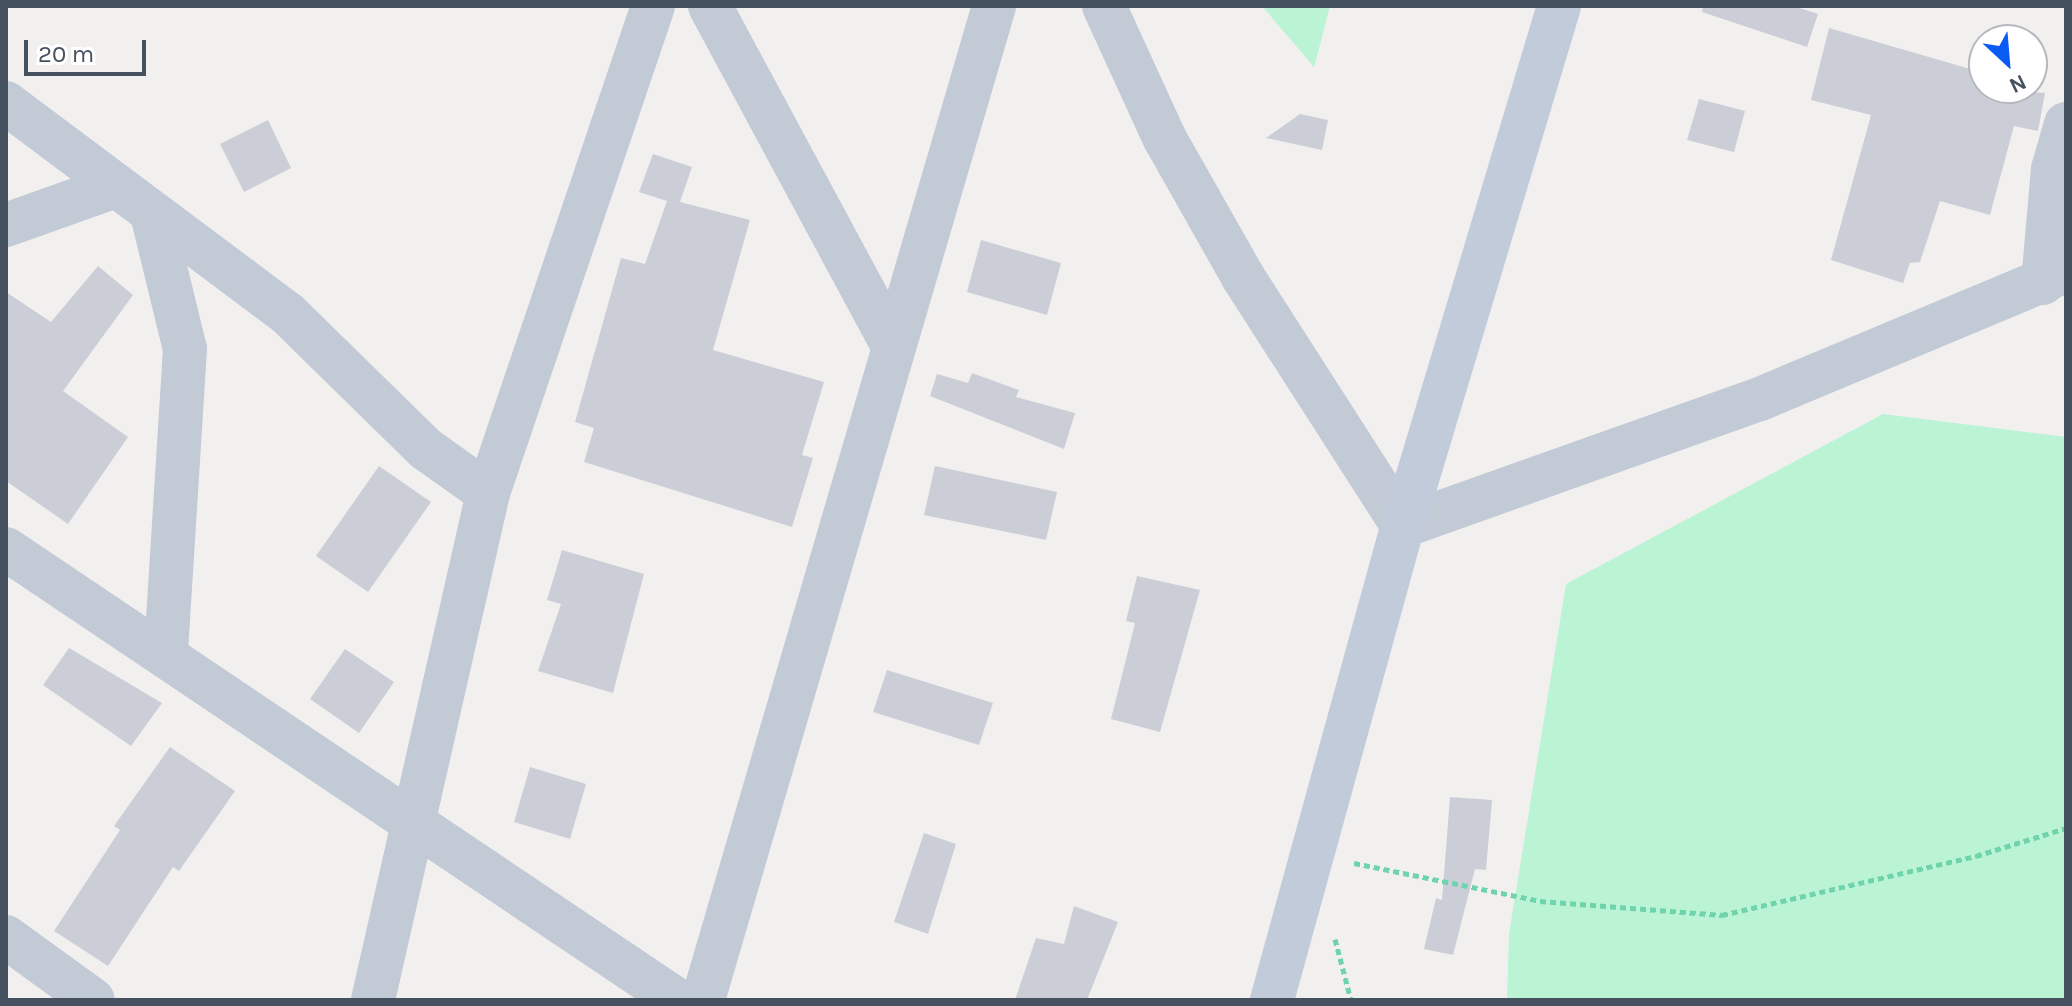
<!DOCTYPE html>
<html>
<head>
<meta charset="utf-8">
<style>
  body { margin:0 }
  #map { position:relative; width:2072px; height:1006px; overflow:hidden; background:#f2f0ef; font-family:Karla,sans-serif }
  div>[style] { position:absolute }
  .green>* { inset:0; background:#bbf3d5 }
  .building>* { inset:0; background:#cbced6 }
  .path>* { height:5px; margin-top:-2.5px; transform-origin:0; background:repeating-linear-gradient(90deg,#6fd4ab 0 6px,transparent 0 10px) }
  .street>* { height:44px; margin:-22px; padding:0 22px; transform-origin:22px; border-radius:22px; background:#c2cad6 }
  .secondary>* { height:44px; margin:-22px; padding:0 22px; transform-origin:22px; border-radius:22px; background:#c1cbda }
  span { translate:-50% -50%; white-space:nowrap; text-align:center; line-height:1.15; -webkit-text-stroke:7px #fff; paint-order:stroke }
  .frame { position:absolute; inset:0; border:8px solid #46515f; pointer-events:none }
  .north { position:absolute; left:1968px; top:24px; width:80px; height:80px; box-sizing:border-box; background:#fff; border:2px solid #b5b9bf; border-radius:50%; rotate:154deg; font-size:22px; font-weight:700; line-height:32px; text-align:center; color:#46515f }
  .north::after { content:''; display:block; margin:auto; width:28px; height:36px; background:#0a5bf2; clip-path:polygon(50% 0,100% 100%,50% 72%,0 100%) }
  .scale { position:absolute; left:24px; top:40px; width:122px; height:36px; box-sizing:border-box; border:4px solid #46515f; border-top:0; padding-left:10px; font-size:24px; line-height:28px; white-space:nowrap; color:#46515f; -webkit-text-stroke:6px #fff; paint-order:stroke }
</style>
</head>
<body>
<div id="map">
  <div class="green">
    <i style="clip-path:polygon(1262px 6px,1330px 6px,1314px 68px,1314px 67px)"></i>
    <i style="clip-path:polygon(1883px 414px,2066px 437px,2066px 1000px,1507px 1000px,1509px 934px,1566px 584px)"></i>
  </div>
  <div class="building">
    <i style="clip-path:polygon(1703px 6px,1793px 6px,1818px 14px,1807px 47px,1702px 12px)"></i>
    <i style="clip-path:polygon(1829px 28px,1984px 73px,1984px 88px,2045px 93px,2038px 131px,2014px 126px,1990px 215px,1940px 201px,1920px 262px,1910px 263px,1903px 283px,1831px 260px,1871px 115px,1811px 100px)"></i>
    <i style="clip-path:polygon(1699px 99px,1745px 111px,1734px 152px,1687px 140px)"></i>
    <i style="clip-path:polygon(1300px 114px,1328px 120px,1322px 150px,1266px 138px)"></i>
    <i style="clip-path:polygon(268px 120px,291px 168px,244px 192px,220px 144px)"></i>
    <i style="clip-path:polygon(653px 154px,692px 167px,680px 202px,750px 220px,713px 350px,824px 382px,802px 455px,813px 458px,792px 527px,584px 462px,594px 428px,575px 422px,621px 258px,645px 264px,667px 201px,639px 192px)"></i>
    <i style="clip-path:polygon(981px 240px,1061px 263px,1047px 315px,967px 292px)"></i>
    <i style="clip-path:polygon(98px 266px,133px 295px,63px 391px,128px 437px,68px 524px,6px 481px,6px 292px,51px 322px)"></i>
    <i style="clip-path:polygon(972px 373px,1019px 390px,1016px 397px,1075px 413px,1064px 449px,930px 396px,937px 374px,968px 383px)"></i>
    <i style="clip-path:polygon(379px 466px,431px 502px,368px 592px,316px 556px)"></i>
    <i style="clip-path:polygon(935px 466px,1057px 492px,1046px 540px,924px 515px)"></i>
    <i style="clip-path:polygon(562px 550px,644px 574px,613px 693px,538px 671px,561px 604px,547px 600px)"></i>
    <i style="clip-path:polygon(1137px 576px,1200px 590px,1160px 732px,1111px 719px,1135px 623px,1126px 621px)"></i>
    <i style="clip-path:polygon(69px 648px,162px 703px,131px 746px,43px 685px)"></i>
    <i style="clip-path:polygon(345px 649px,394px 682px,359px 733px,310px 699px)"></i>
    <i style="clip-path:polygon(887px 670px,993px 703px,979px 745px,873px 712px)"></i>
    <i style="clip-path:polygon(170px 747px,235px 791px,179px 871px,173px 867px,108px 966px,54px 931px,120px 830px,114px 826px)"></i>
    <i style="clip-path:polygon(530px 767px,586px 784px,570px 839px,514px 822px)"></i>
    <i style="clip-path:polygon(1450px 797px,1492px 800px,1486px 870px,1475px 869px,1453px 955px,1424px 949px,1436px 898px,1442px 900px)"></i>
    <i style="clip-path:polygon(924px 833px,956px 844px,928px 934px,894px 922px)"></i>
    <i style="clip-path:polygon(1074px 906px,1118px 922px,1087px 1000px,1015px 1000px,1036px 938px,1064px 944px)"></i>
  </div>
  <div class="path">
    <i style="left:1354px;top:863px;width:190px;rotate:11.5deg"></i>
    <i style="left:1540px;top:901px;width:183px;rotate:4.4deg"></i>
    <i style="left:1722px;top:915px;width:261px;rotate:-13.1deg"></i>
    <i style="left:1976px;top:856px;width:94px;rotate:-17.3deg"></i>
    <i style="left:1335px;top:939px;width:63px;rotate:75.3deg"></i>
  </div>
  <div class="street">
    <i style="left:710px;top:6px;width:386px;rotate:61.7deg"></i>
    <i style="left:1104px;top:6px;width:146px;rotate:65.4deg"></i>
    <i style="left:1165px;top:139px;width:159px;rotate:60.5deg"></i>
    <i style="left:1243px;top:277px;width:296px;rotate:57.3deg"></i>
    <i style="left:1403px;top:526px;width:379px;rotate:-19.6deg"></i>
    <i style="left:1760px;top:399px;width:332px;rotate:-22.7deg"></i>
    <i style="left:6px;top:103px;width:351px;rotate:36.8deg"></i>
    <i style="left:287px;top:313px;width:194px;rotate:44.4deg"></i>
    <i style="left:426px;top:449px;width:76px;rotate:35.4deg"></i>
    <i style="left:153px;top:218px;width:135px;rotate:76.3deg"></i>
    <i style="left:185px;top:349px;width:307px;rotate:93.6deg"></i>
    <i style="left:6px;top:225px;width:114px;rotate:-19.6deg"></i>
    <i style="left:2043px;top:283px;width:114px;rotate:-85deg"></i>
    <i style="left:2053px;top:169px;width:47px;rotate:-73.9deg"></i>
    <i style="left:6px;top:549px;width:808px;rotate:33.91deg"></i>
    <i style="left:6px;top:937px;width:107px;rotate:35.9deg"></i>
    <i style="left:373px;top:1000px;width:520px;rotate:-77.22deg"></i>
    <i style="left:488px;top:493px;width:514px;rotate:-71.28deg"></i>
    <i style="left:703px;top:1000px;width:1036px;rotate:-73.68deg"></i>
  </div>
  <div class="secondary">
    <i style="left:1272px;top:1000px;width:492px;rotate:-74.6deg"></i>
    <i style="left:1403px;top:526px;width:543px;rotate:-73.3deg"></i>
  </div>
  <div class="frame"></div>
  <div class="north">N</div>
  <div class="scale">20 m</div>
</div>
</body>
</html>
